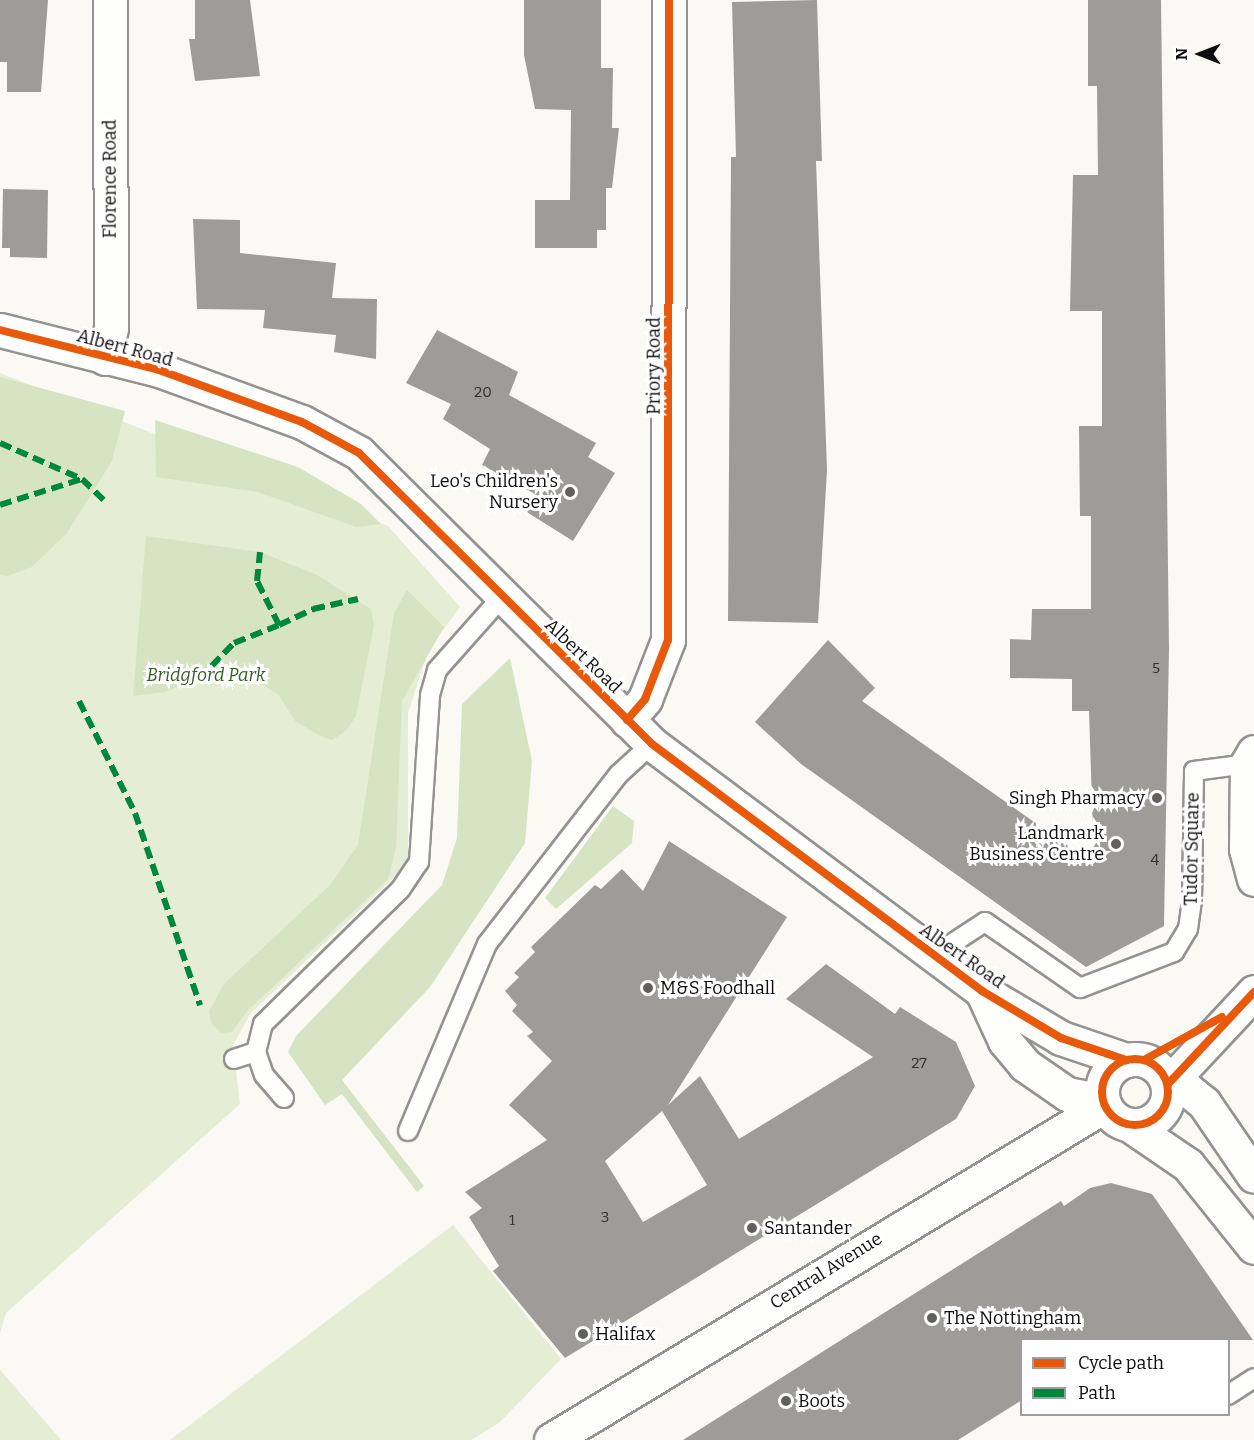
<!DOCTYPE html>
<html>
<head>
<meta charset="utf-8">
<style>
  body { margin:0 }
  #map { position:relative; width:1254px; height:1440px; overflow:hidden; background:#faf9f3; font-family:Bitter,serif }
  div>[style] { position:absolute }
  .green>* { inset:0; background:#e5edd5 }
  .forest>* { inset:0; background:#d6e4c4 }
  .building>* { inset:0; background:#9e9c98 }
  .roads { filter:drop-shadow(2px 0 #949391) drop-shadow(-2px 0 #949391) drop-shadow(0 2px #949391) drop-shadow(0 -2px #949391) }
  .service>* { height:18px; margin:-9px; padding:0 9px; transform-origin:9px; border-radius:9px; background:#fefefd }
  .minor>* { height:33px; margin:-16.5px; padding:0 16.5px; transform-origin:16.5px; border-radius:16.5px; background:#fefefd }
  .tertiary>* { height:33px; margin:-16.5px; padding:0 16.5px; transform-origin:16.5px; border-radius:16.5px; background:#fefefd }
  .tertiary>.ring { margin:-16.5px; padding:0; box-sizing:content-box; background:none; border:33px solid #fefefd; border-radius:50% }
  .quiet>* { height:6px; margin-top:-3px; transform-origin:0; background:repeating-linear-gradient(90deg,#00873e 0 12px,transparent 0 18px) }
  .cycleway>* { height:8px; margin:-4px; padding:0 4px; transform-origin:4px; border-radius:4px; background:#e8590c }
  .cycleway>.ring { margin:-4px; padding:0; box-sizing:content-box; background:none; border:8px solid #e8590c; border-radius:50% }
  .dots>* { width:16px; height:16px; translate:-50% -50%; box-sizing:border-box; border:3px solid #fff; border-radius:50% }
  span { translate:-50% -50%; white-space:nowrap; text-align:center; line-height:1.15; -webkit-text-stroke:6px #fff; paint-order:stroke }
  .number-label { font-size:15px; color:#313130 }
  .number-label span { -webkit-text-stroke-width:0 }
  .street-label { font-size:18px; color:#0d0d0d }
  .poi-label { font-size:18px; color:#0d0d0d }
  .right { translate:-100% -50%; text-align:right }
  .left { translate:0 -50%; text-align:left }
  .park-label { font-size:18px; color:#335e25; font-style:italic }
  .legend { position:absolute; left:1020px; top:1338px; width:210px; height:78px; box-sizing:border-box; background:#fff; border:2px solid #9e9e9e; margin:0; padding:8px 10px; list-style:none; font-size:18px; color:#0d0d0d }
  .legend li { display:flex; align-items:center; gap:12px; height:30px }
  .legend b { width:30px; border:2px solid #9e9e9e }
  .north { position:absolute; left:1170px; top:24px; width:60px; height:60px; -webkit-text-stroke:4px #fff; paint-order:stroke; rotate:270deg; font-size:16px; font-weight:700; line-height:24px; text-align:center; color:#0d0d0d }
  .north::after { content:''; display:block; margin:auto; width:21px; height:27px; background:#0d0d0d; clip-path:polygon(50% 0,100% 100%,50% 72%,0 100%) }
</style>
</head>
<body>
<div id="map">
  <div class="green">
    <i style="clip-path:polygon(0 373px,388px 526px,460px 607px,429px 649px,408px 713px,408px 864px,251px 1013px,233px 1045px,240px 1104px,6px 1313px,0 1333px)"></i>
    <i style="clip-path:polygon(453px 1225px,561px 1359px,499px 1423px,471px 1440px,170px 1440px)"></i>
    <i style="clip-path:polygon(0 1370px,56px 1434px,61px 1440px,0 1440px)"></i>
  </div>
  <div class="forest">
    <i style="clip-path:polygon(0 377px,125px 411px,112px 461px,67px 533px,32px 567px,8px 576px,0 575px)"></i>
    <i style="clip-path:polygon(155px 420px,298px 467px,361px 504px,381px 524px,356px 527px,258px 492px,156px 477px)"></i>
    <i style="clip-path:polygon(146px 536px,260px 552px,317px 575px,371px 609px,374px 626px,356px 716px,346px 731px,332px 740px,320px 736px,295px 721px,278px 694px,238px 671px,213px 672px,165px 692px,133px 696px)"></i>
    <i style="clip-path:polygon(407px 590px,444px 627px,402px 701px,396px 848px,388px 879px,248px 1010px,232px 1032px,221px 1033px,211px 1023px,209px 1011px,224px 984px,330px 885px,358px 845px,394px 613px)"></i>
    <i style="clip-path:polygon(510px 658px,532px 761px,525px 843px,430px 987px,342px 1080px,424px 1186px,417px 1192px,342px 1094px,325px 1105px,288px 1052px,296px 1036px,442px 885px,457px 838px,462px 704px)"></i>
    <i style="clip-path:polygon(613px 806px,634px 821px,632px 843px,556px 909px,545px 898px)"></i>
  </div>
  <div class="building">
    <i style="clip-path:polygon(0 0,48px 0,41px 92px,7px 92px,7px 62px,0 62px)"></i>
    <i style="clip-path:polygon(195px 0,250px 0,260px 76px,195px 81px,189px 39px,195px 39px)"></i>
    <i style="clip-path:polygon(524px 0,601px 0,601px 68px,613px 68px,612px 128px,619px 128px,612px 188px,606px 188px,606px 230px,597px 230px,597px 248px,535px 248px,535px 200px,570px 200px,571px 110px,535px 109px,524px 55px)"></i>
    <i style="clip-path:polygon(817px 0,822px 161px,816px 161px,827px 470px,818px 623px,728px 621px,731px 157px,736px 157px,732px 2px)"></i>
    <i style="clip-path:polygon(1088px 0,1161px 0,1169px 648px,1164px 926px,1086px 967px,801px 764px,755px 722px,828px 640px,875px 688px,862px 701px,1094px 864px,1089px 711px,1072px 711px,1072px 679px,1010px 678px,1010px 639px,1031px 640px,1032px 609px,1091px 609px,1091px 516px,1080px 516px,1079px 426px,1102px 426px,1102px 311px,1070px 311px,1073px 175px,1098px 175px,1097px 86px,1088px 86px)"></i>
    <i style="clip-path:polygon(3px 189px,48px 190px,47px 258px,10px 257px,10px 248px,2px 248px)"></i>
    <i style="clip-path:polygon(193px 219px,240px 220px,240px 253px,336px 263px,332px 298px,377px 299px,376px 359px,334px 352px,336px 335px,263px 328px,265px 310px,197px 309px)"></i>
    <i style="clip-path:polygon(437px 330px,518px 372px,509px 395px,596px 443px,588px 457px,615px 473px,573px 541px,525px 511px,535px 494px,482px 465px,490px 449px,443px 419px,451px 404px,406px 383px)"></i>
    <i style="clip-path:polygon(evenodd,669px 841px,787px 917px,668px 1105px,700px 1076px,739px 1139px,873px 1057px,786px 999px,826px 964px,895px 1014px,900px 1007px,956px 1042px,975px 1086px,956px 1119px,565px 1358px,493px 1271px,499px 1266px,469px 1217px,482px 1208px,465px 1192px,547px 1140px,509px 1105px,552px 1061px,527px 1036px,533px 1032px,512px 1011px,517px 1005px,505px 991px,519px 977px,514px 973px,535px 952px,531px 947px,595px 885px,601px 889px,622px 869px,643px 891px,669px 841px,662px 1111px,707px 1185px,643px 1222px,605px 1161px,662px 1111px)"></i>
    <i style="clip-path:polygon(1111px 1183px,1152px 1194px,1253px 1340px,1022px 1340px,1022px 1400px,958px 1440px,683px 1440px,1061px 1201px,1064px 1206px,1090px 1188px)"></i>
  </div>
  <div class="roads">
    <div class="service">
      <i style="left:933px;top:956px;width:62px;rotate:-33.2deg"></i>
      <i style="left:985px;top:922px;width:116px;rotate:34.8deg"></i>
      <i style="left:1080px;top:988px;width:101px;rotate:-21deg"></i>
      <i style="left:1174px;top:952px;width:27px;rotate:-59deg"></i>
      <i style="left:1188px;top:929px;width:28px;rotate:-82deg"></i>
      <i style="left:1192px;top:901px;width:130px;rotate:-89.1deg"></i>
      <i style="left:1194px;top:771px;width:53px;rotate:-7.5deg"></i>
      <i style="left:234px;top:1059px;width:23px;rotate:-18deg"></i>
      <i style="left:284px;top:1098px;width:30px;rotate:-131deg"></i>
      <i style="left:264px;top:1075px;width:24px;rotate:-109deg"></i>
      <i style="left:256px;top:1052px;width:29px;rotate:-76deg"></i>
      <i style="left:263px;top:1024px;width:192px;rotate:-44.4deg"></i>
      <i style="left:400px;top:890px;width:34px;rotate:-56deg"></i>
      <i style="left:419px;top:862px;width:167px;rotate:-86.2deg"></i>
      <i style="left:430px;top:695px;width:26px;rotate:-74deg"></i>
      <i style="left:437px;top:670px;width:96px;rotate:-48.4deg"></i>
      <i style="left:408px;top:1131px;width:203px;rotate:-67.1deg"></i>
      <i style="left:487px;top:944px;width:215px;rotate:-52.2deg"></i>
      <i style="left:619px;top:774px;width:45px;rotate:-42.3deg"></i>
      <i style="left:1228px;top:1395px;width:31px;rotate:-33deg"></i>
    </div>
    <div class="minor">
      <i style="left:0;top:330px;width:164px;rotate:14.1deg"></i>
      <i style="left:159px;top:370px;width:152px;rotate:20deg"></i>
      <i style="left:302px;top:422px;width:65px;rotate:28.5deg"></i>
      <i style="left:359px;top:453px;width:413px;rotate:44.8deg"></i>
      <i style="left:652px;top:744px;width:412px;rotate:36.8deg"></i>
      <i style="left:982px;top:991px;width:92px;rotate:30.7deg"></i>
      <i style="left:1061px;top:1038px;width:69px;rotate:18.7deg"></i>
      <i style="left:105px;top:358px;width:31px;rotate:-79deg"></i>
      <i style="left:111px;top:328px;width:328px;rotate:-90.2deg"></i>
      <i style="left:627px;top:720px;width:28px;rotate:-49deg"></i>
      <i style="left:645px;top:699px;width:63px;rotate:-68.7deg"></i>
      <i style="left:668px;top:640px;width:640px;rotate:-89.91deg"></i>
      <i style="left:982px;top:991px;width:55px;rotate:65.3deg"></i>
      <i style="left:1005px;top:1041px;width:31px;rotate:50deg"></i>
      <i style="left:1025px;top:1065px;width:51px;rotate:34.6deg"></i>
      <i style="left:1067px;top:1094px;width:37px;rotate:11deg"></i>
      <i style="left:551px;top:1440px;width:646px;rotate:-31.13deg"></i>
    </div>
    <div class="tertiary">
      <i style="left:1254px;top:752px;width:14px;rotate:120deg"></i>
      <i style="left:1247px;top:764px;width:85px;rotate:90.7deg"></i>
      <i style="left:1246px;top:849px;width:31px;rotate:75deg"></i>
      <i class="ring" style="left:1102px;top:1059px;width:33px;height:33px"></i>
      <i style="left:1168px;top:1084px;width:126px;rotate:-46.9deg"></i>
      <i style="left:1169px;top:1089px;width:19px;rotate:3deg"></i>
      <i style="left:1188px;top:1090px;width:21px;rotate:39deg"></i>
      <i style="left:1204px;top:1103px;width:88px;rotate:55.6deg"></i>
      <i style="left:1131px;top:1126px;width:69px;rotate:34.4deg"></i>
      <i style="left:1188px;top:1165px;width:105px;rotate:51.2deg"></i>
    </div>
  </div>
  <div class="quiet">
    <i style="left:0;top:443px;width:90px;rotate:23.7deg"></i>
    <i style="left:82px;top:479px;width:30px;rotate:44deg"></i>
    <i style="left:0;top:505px;width:86px;rotate:-17.6deg"></i>
    <i style="left:279px;top:625px;width:38px;rotate:-25deg"></i>
    <i style="left:313px;top:609px;width:46px;rotate:-12.5deg"></i>
    <i style="left:199px;top:679px;width:50px;rotate:-45.8deg"></i>
    <i style="left:234px;top:643px;width:48px;rotate:-21.8deg"></i>
    <i style="left:279px;top:625px;width:49px;rotate:-116.6deg"></i>
    <i style="left:257px;top:581px;width:29px;rotate:-84deg"></i>
    <i style="left:79px;top:701px;width:125px;rotate:63.4deg"></i>
    <i style="left:135px;top:813px;width:203px;rotate:71.3deg"></i>
  </div>
  <div class="cycleway">
    <i style="left:0;top:330px;width:164px;rotate:14.1deg"></i>
    <i style="left:159px;top:370px;width:152px;rotate:20deg"></i>
    <i style="left:302px;top:422px;width:65px;rotate:28.5deg"></i>
    <i style="left:359px;top:453px;width:413px;rotate:44.8deg"></i>
    <i style="left:652px;top:744px;width:412px;rotate:36.8deg"></i>
    <i style="left:982px;top:991px;width:92px;rotate:30.7deg"></i>
    <i style="left:1061px;top:1038px;width:69px;rotate:18.7deg"></i>
    <i style="left:627px;top:720px;width:28px;rotate:-49deg"></i>
    <i style="left:645px;top:699px;width:63px;rotate:-68.7deg"></i>
    <i style="left:668px;top:640px;width:640px;rotate:-89.91deg"></i>
    <i class="ring" style="left:1102px;top:1059px;width:58px;height:58px"></i>
    <i style="left:1144px;top:1060px;width:89px;rotate:-28.9deg"></i>
    <i style="left:1168px;top:1084px;width:126px;rotate:-46.9deg"></i>
  </div>
  <div class="dots">
    <i style="left:570px;top:492px;background:#60605e"></i>
    <i style="left:1157px;top:798px;background:#60605e"></i>
    <i style="left:1116px;top:844px;background:#60605e"></i>
    <i style="left:648px;top:988px;background:#60605e"></i>
    <i style="left:752px;top:1228px;background:#60605e"></i>
    <i style="left:932px;top:1318px;background:#60605e"></i>
    <i style="left:583px;top:1334px;background:#60605e"></i>
    <i style="left:786px;top:1401px;background:#60605e"></i>
  </div>
  <div class="number-label">
    <span style="left:483px;top:393px">20</span>
    <span style="left:1156px;top:669px">5</span>
    <span style="left:1155px;top:861px">4</span>
    <span style="left:919px;top:1064px">27</span>
    <span style="left:605px;top:1218px">3</span>
    <span style="left:512px;top:1221px">1</span>
  </div>
  <div class="street-label">
    <span style="left:110px;top:179px;rotate:-90deg">Florence Road</span>
    <span style="left:125px;top:348px;rotate:15deg">Albert Road</span>
    <span style="left:654px;top:366px;rotate:-90deg">Priory Road</span>
    <span style="left:583px;top:656px;rotate:44deg">Albert Road</span>
    <span style="left:1192px;top:849px;rotate:-89deg">Tudor Square</span>
    <span style="left:962px;top:956px;rotate:35deg">Albert Road</span>
    <span style="left:826px;top:1271px;rotate:-32deg">Central Avenue</span>
  </div>
  <div class="poi-label">
    <span class="right" style="left:558px;top:492px">Leo's Children's<br>Nursery</span>
    <span class="right" style="left:1145px;top:798px">Singh Pharmacy</span>
    <span class="right" style="left:1104px;top:844px">Landmark<br>Business Centre</span>
    <span class="left" style="left:660px;top:988px">M&amp;S Foodhall</span>
    <span class="left" style="left:764px;top:1228px">Santander</span>
    <span class="left" style="left:944px;top:1318px">The Nottingham</span>
    <span class="left" style="left:595px;top:1334px">Halifax</span>
    <span class="left" style="left:798px;top:1401px">Boots</span>
  </div>
  <div class="park-label">
    <span style="left:206px;top:675px">Bridgford Park</span>
  </div>
  <ul class="legend">
  <li><b style="height:8px;background:#e8590c"></b>Cycle path</li>
  <li><b style="height:8px;background:#00873e"></b>Path</li>
  </ul>
  <div class="north">N</div>
</div>
</body>
</html>
